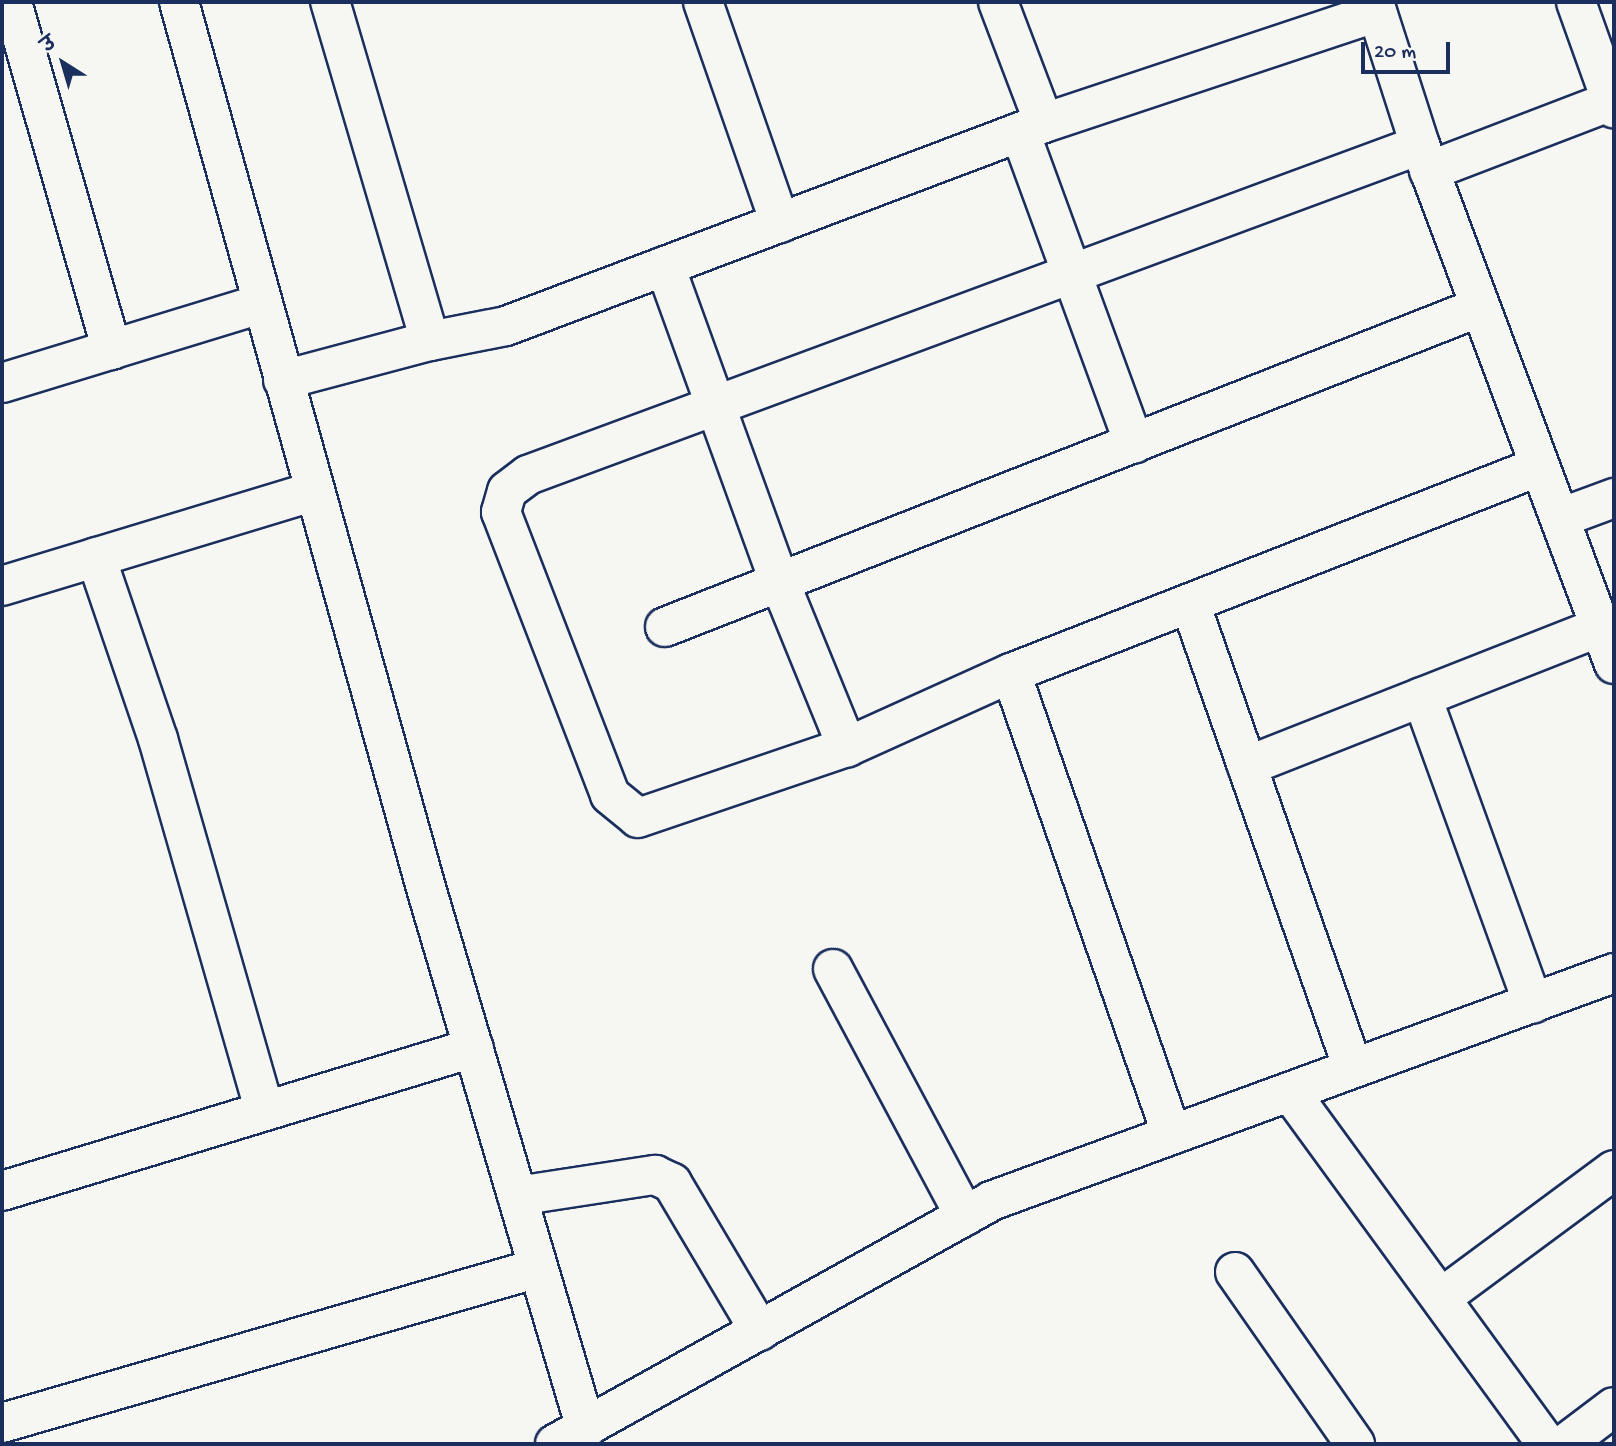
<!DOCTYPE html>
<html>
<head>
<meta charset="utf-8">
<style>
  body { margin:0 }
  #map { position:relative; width:1616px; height:1446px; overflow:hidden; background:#f6f6f2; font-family:"Gochi Hand","Playpen Sans Deva",sans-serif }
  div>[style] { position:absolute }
  .roads { filter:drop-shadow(2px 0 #1b2f5e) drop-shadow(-2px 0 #1b2f5e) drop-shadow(0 2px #1b2f5e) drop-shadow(0 -2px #1b2f5e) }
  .minor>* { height:38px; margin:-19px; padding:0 19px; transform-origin:19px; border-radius:19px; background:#f6f6f2 }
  span { translate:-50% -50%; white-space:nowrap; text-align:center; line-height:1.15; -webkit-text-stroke:5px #f6f6f2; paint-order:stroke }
  .frame { position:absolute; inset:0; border:4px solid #1b2f5e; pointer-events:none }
  .north { position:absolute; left:28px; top:28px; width:70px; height:70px; -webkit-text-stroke:5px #f6f6f2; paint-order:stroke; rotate:323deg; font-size:19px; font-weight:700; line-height:28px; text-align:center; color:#1b2f5e }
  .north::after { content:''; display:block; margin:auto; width:24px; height:32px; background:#1b2f5e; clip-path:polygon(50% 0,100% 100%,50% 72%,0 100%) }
  .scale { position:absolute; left:1361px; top:42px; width:89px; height:32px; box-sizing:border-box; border:4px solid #1b2f5e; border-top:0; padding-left:9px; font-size:21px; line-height:24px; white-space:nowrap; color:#1b2f5e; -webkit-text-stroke:5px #f6f6f2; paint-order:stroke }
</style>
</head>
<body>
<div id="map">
  <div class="roads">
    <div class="minor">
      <i style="left:12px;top:2px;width:362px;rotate:74deg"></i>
      <i style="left:179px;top:2px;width:920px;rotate:74.42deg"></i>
      <i style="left:426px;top:888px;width:564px;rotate:73.52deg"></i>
      <i style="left:703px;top:2px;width:234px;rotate:70.8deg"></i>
      <i style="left:998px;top:2px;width:129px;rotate:69.2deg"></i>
      <i style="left:1374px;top:2px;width:150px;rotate:72.2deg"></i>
      <i style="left:1420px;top:145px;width:554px;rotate:69.5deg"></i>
      <i style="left:1576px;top:2px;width:113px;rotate:70.3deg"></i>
      <i style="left:1020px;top:132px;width:332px;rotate:69.9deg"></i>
      <i style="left:1420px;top:145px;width:951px;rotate:159.7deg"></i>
      <i style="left:528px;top:475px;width:26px;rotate:143deg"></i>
      <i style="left:507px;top:491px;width:22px;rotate:106deg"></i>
      <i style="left:501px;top:512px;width:303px;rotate:68.9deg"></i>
      <i style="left:610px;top:795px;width:36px;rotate:39deg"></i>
      <i style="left:638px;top:818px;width:221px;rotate:-18.8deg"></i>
      <i style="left:847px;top:747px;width:180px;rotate:-24.3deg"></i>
      <i style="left:1011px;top:673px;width:568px;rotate:-21.37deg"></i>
      <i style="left:1429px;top:171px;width:198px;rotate:-21deg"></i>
      <i style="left:665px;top:266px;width:332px;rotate:70.1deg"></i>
      <i style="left:778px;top:578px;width:183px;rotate:67.8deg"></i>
      <i style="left:430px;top:341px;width:77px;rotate:-11.2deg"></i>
      <i style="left:506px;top:326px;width:575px;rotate:-20.67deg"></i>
      <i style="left:1044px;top:123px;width:351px;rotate:-18.4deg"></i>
      <i style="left:283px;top:380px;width:152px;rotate:-14.9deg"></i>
      <i style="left:430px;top:341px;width:353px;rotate:-106.4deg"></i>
      <i style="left:2px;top:383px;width:271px;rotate:-17deg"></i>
      <i style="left:1560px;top:518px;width:58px;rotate:-20.3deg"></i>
      <i style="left:96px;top:557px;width:192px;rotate:71.2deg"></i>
      <i style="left:158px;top:739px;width:387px;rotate:74deg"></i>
      <i style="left:2px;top:586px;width:326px;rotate:-16.9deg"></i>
      <i style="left:1190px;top:603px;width:493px;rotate:70.7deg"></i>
      <i style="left:665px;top:627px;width:876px;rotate:-21.44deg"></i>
      <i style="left:1011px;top:673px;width:489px;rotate:70.8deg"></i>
      <i style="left:1422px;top:697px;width:326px;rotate:70.1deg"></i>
      <i style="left:1247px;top:766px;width:379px;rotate:-21.5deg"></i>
      <i style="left:833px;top:969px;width:280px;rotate:61.9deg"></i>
      <i style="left:1290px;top:1092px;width:436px;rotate:53.9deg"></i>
      <i style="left:2px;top:1191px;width:493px;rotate:-16.9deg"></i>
      <i style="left:517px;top:1196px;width:140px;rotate:-8.7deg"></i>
      <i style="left:655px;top:1175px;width:19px;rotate:25deg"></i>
      <i style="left:672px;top:1183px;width:172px;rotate:59.3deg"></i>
      <i style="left:1235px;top:1272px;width:210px;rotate:55.1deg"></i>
      <i style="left:1441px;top:1298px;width:215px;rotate:-36.5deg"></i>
      <i style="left:2px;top:1423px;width:558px;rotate:-16.13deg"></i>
      <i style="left:555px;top:1444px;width:499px;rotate:-29.1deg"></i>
      <i style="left:991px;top:1201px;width:663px;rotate:-20.1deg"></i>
      <i style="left:1565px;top:1444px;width:61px;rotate:-37.1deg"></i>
    </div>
  </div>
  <div class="frame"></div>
  <div class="north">उ</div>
  <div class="scale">20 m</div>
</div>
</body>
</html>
